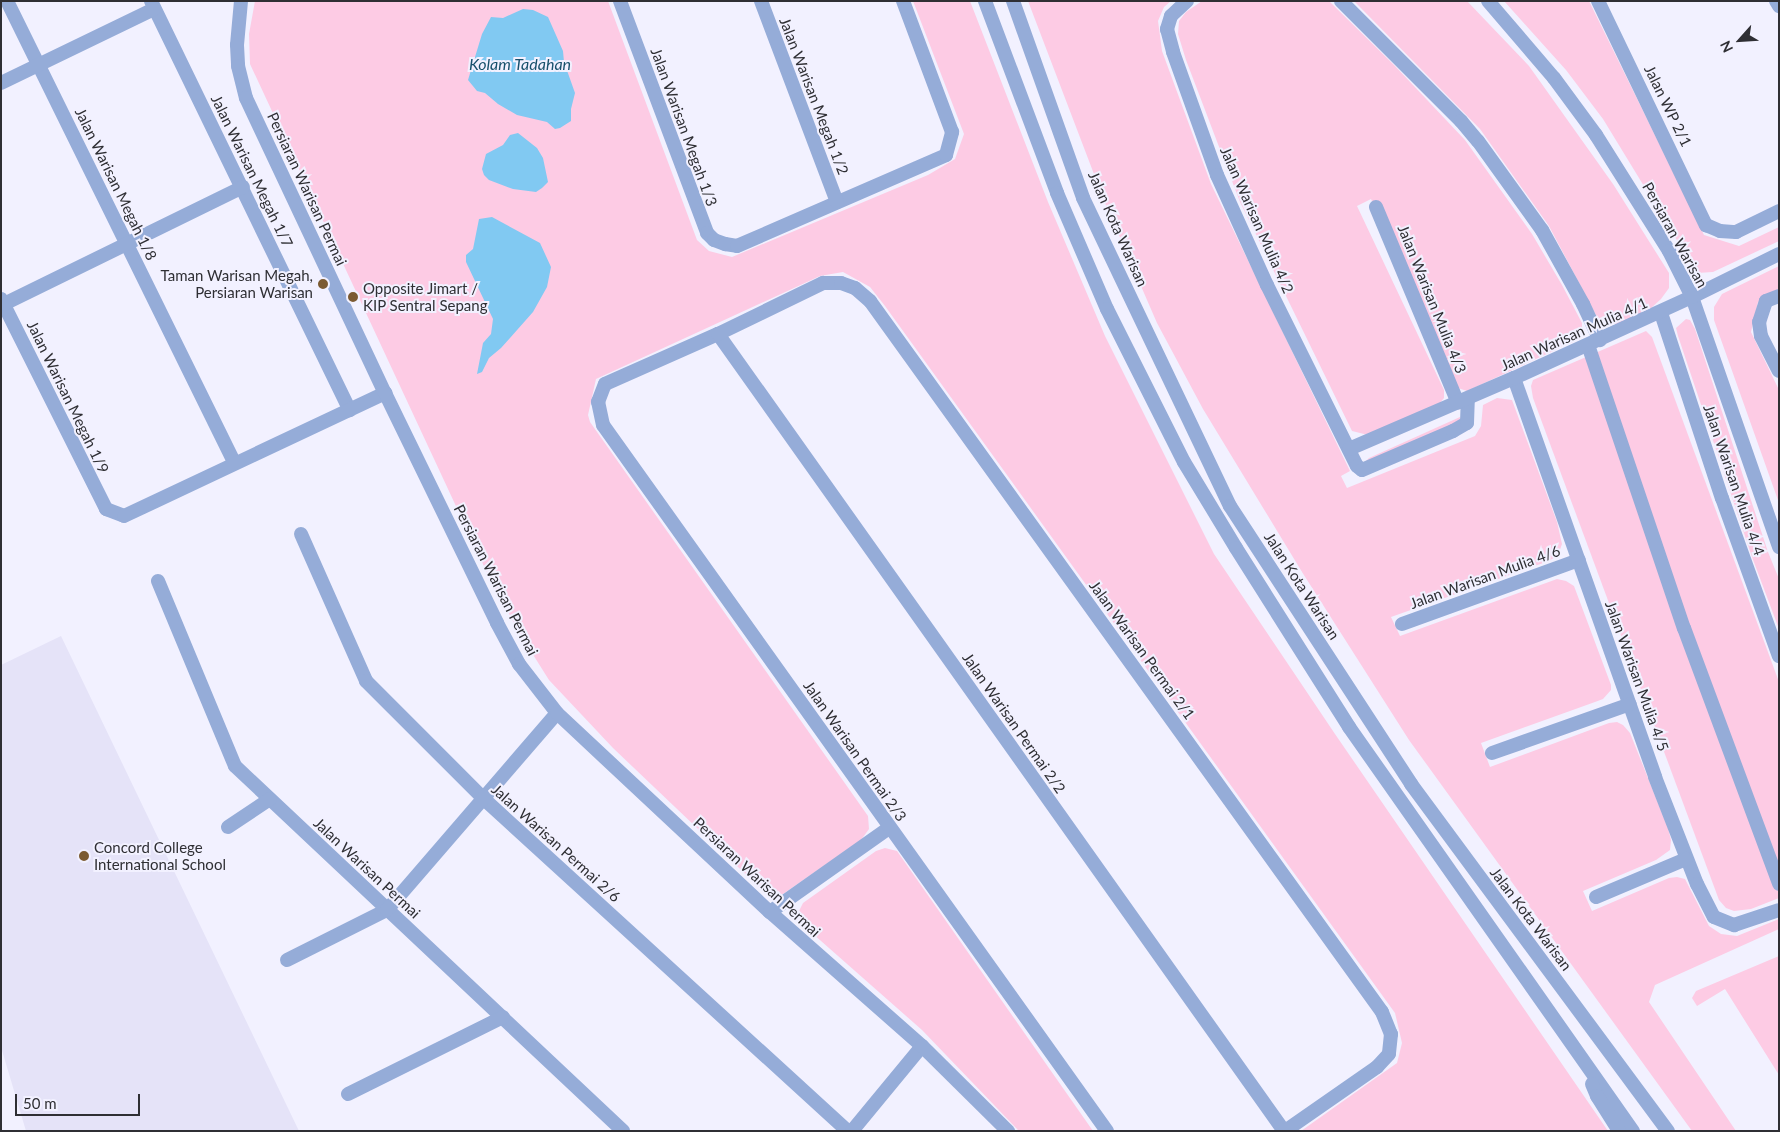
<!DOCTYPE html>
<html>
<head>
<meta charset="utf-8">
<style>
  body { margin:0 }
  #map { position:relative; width:1780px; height:1132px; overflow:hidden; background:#f2f1ff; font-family:Lato,sans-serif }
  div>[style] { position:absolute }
  .built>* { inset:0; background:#e5e3f8 }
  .green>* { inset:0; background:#fdcbe4 }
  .water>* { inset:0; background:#81c9f2 }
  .minor>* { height:14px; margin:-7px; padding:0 7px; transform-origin:7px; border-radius:7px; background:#95acd8 }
  .tertiary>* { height:14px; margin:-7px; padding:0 7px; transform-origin:7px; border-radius:7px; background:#95acd8 }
  .dots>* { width:14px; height:14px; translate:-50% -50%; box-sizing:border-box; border:2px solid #f2f1ff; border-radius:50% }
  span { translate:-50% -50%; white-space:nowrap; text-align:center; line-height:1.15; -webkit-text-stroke:4px #f2f1ff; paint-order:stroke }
  .street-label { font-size:15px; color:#2f2f34 }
  .poi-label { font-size:15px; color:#2f2f34 }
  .right { translate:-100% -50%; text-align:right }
  .left { translate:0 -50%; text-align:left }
  .water-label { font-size:16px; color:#17506c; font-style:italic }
  .frame { position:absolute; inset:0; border:2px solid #2f2f34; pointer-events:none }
  .north { position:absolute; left:1715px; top:15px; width:50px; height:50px; -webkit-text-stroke:4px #f2f1ff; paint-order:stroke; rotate:244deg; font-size:14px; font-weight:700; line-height:20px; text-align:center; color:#2f2f34 }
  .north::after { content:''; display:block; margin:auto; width:18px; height:22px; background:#2f2f34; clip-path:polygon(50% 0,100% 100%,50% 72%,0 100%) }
  .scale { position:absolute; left:15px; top:1094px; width:125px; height:22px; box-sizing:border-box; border:2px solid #2f2f34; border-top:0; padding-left:6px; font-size:15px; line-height:18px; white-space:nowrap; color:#2f2f34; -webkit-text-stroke:4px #f2f1ff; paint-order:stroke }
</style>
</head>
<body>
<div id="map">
  <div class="built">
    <i style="clip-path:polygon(61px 636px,299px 1131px,26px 1131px,1px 1047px,1px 665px)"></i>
  </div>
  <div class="green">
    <i style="clip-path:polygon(255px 1px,608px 1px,697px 240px,709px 251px,732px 257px,928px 175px,955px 159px,964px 134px,913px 1px,970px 1px,1048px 202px,1105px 336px,1214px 554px,1335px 734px,1608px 1131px,1301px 1131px,1397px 1063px,1402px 1043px,1395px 1013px,885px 306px,870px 287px,843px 272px,820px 276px,596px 379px,588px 415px,590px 422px,868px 816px,869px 829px,861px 840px,783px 894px,774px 895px,759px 887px,613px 748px,549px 680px,520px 634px,489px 577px,250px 64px,249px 34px)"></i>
    <i style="clip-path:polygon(1028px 1px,1171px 1px,1164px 7px,1158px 21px,1162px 51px,1211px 184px,1350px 471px,1341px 476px,1347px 488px,1475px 436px,1481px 426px,1483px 405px,1497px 398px,1512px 400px,1557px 522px,1562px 544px,1558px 555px,1549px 561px,1391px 617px,1400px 636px,1557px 579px,1566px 581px,1574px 586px,1611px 685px,1611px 690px,1603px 699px,1595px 702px,1481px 743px,1490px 767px,1609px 723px,1617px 722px,1623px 725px,1630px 733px,1668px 828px,1671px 840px,1670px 850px,1656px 860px,1583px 891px,1592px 911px,1669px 878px,1677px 877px,1685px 879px,1709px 926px,1721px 934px,1737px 936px,1779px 919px,1779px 929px,1655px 985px,1649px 1002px,1736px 1131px,1692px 1131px,1409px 740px,1302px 572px,1203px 409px,1157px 323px,1105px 203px)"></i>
    <i style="clip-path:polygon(1202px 1px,1329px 1px,1394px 65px,1465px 140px,1532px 234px,1562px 285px,1582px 323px,1582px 333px,1577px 340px,1467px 391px,1458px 388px,1371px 199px,1357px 206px,1444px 390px,1444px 398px,1439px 404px,1368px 435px,1352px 431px,1240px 202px,1186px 60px,1178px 34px,1179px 21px,1186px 12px)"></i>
    <i style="clip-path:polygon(1354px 1px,1467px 1px,1529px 66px,1613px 184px,1669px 273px,1669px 288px,1661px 299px,1650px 309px,1617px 324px,1610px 324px,1602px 321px,1596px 315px,1549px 226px,1480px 129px)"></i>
    <i style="clip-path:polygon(1504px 1px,1589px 1px,1704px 235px,1739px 246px,1779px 227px,1779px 241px,1713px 272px,1697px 273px,1603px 119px,1566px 70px)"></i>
    <i style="clip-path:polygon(1779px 266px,1779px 292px,1758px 302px,1751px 332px,1779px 390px,1779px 503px,1714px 320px,1714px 307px,1722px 294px)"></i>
    <i style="clip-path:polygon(1686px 319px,1690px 320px,1695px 329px,1768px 552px,1779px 579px,1779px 629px,1752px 557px,1678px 336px,1676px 328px)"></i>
    <i style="clip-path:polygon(1646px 331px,1652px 337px,1779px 682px,1779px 898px,1751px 909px,1734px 911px,1726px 908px,1719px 900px,1533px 398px,1531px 386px,1533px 380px)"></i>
    <i style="clip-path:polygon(1460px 417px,1463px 421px,1365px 462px,1369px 458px)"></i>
    <i style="clip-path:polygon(885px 848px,897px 851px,1093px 1131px,1019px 1131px,922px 1030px,804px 926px,800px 920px,799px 911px,803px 903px,876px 851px)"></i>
    <i style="clip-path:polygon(1779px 956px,1778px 966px,1779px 1075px,1725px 989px,1697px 1006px,1692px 998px,1696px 991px)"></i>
  </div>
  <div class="water">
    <i style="clip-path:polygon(523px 9px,533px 10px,548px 17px,563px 51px,564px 62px,575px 93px,571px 109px,571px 121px,560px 128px,555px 129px,547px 122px,517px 115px,498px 104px,485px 93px,477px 91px,468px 80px,482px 34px,491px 17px,503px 18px)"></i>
    <i style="clip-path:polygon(518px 133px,537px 148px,543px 158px,548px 182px,542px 188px,536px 192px,513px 189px,489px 180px,484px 175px,482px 169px,486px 154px,503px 145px,510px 135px)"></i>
    <i style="clip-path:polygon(492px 217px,540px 243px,551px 267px,547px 287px,533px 312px,501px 348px,489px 358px,482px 372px,477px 374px,483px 343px,491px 334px,493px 319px,466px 262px,466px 255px,473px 249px,479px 219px)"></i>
  </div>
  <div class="minor">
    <i style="left:7px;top:1px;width:514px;rotate:63.78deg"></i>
    <i style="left:151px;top:1px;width:455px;rotate:64.1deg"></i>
    <i style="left:620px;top:1px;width:248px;rotate:69.4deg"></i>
    <i style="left:707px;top:233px;width:10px;rotate:45deg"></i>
    <i style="left:714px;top:240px;width:12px;rotate:20deg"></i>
    <i style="left:725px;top:244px;width:12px;rotate:9deg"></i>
    <i style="left:737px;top:246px;width:228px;rotate:-23.5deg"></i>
    <i style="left:946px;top:155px;width:24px;rotate:-75deg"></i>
    <i style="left:952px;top:132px;width:140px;rotate:-110.5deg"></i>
    <i style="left:761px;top:1px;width:215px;rotate:69.3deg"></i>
    <i style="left:1187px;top:1px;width:22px;rotate:137deg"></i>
    <i style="left:1171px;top:16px;width:14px;rotate:107deg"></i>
    <i style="left:1167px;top:29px;width:24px;rotate:75deg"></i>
    <i style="left:1173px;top:52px;width:131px;rotate:70.3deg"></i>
    <i style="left:1217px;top:175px;width:121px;rotate:65.6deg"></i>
    <i style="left:1267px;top:285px;width:202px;rotate:63.6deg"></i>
    <i style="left:1357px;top:466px;width:6px;rotate:39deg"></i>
    <i style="left:1362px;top:470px;width:99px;rotate:-23.2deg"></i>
    <i style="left:1453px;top:431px;width:16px;rotate:-30deg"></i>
    <i style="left:1467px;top:423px;width:24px;rotate:-88deg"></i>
    <i style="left:1341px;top:1px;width:170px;rotate:45deg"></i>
    <i style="left:1461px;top:121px;width:26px;rotate:50deg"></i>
    <i style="left:1478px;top:141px;width:110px;rotate:54.3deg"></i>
    <i style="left:1542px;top:230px;width:85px;rotate:61deg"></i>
    <i style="left:1583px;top:304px;width:40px;rotate:65deg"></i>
    <i style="left:1598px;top:1px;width:249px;rotate:64.3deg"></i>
    <i style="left:1706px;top:225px;width:15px;rotate:23deg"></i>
    <i style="left:1720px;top:231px;width:16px;rotate:4deg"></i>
    <i style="left:1736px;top:232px;width:48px;rotate:-26deg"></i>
    <i style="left:1776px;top:1px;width:6px;rotate:59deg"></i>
    <i style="left:1px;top:83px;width:170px;rotate:-25.8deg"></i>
    <i style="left:1376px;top:207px;width:212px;rotate:67.3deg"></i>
    <i style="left:1779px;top:296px;width:14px;rotate:159deg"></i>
    <i style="left:1766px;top:301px;width:22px;rotate:108deg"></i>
    <i style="left:1759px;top:322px;width:14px;rotate:82deg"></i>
    <i style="left:1761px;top:336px;width:39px;rotate:63deg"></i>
    <i style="left:1px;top:299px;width:235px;rotate:63.4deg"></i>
    <i style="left:106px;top:509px;width:19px;rotate:21deg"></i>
    <i style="left:124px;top:516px;width:289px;rotate:-25.2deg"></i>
    <i style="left:4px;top:304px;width:266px;rotate:-26.1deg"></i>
    <i style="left:1661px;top:313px;width:195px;rotate:71.8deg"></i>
    <i style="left:1722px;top:498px;width:168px;rotate:70.2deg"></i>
    <i style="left:718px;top:334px;width:978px;rotate:54.62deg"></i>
    <i style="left:1588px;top:345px;width:299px;rotate:71.3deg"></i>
    <i style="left:1684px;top:628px;width:273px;rotate:69.6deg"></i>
    <i style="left:1514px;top:378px;width:423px;rotate:70.5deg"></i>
    <i style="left:1655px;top:777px;width:115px;rotate:68.6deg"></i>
    <i style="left:1697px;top:884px;width:37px;rotate:63deg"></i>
    <i style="left:1714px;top:917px;width:22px;rotate:22deg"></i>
    <i style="left:1734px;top:925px;width:47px;rotate:-18.4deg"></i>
    <i style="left:1349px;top:449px;width:180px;rotate:-23.3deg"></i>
    <i style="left:1514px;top:378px;width:196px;rotate:-24.5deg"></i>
    <i style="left:301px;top:534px;width:161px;rotate:66.1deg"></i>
    <i style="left:366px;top:681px;width:167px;rotate:45deg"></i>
    <i style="left:484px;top:799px;width:493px;rotate:42.4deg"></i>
    <i style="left:158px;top:581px;width:200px;rotate:67.4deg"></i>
    <i style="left:235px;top:766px;width:533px;rotate:43.25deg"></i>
    <i style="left:1402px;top:624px;width:188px;rotate:-19.9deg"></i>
    <i style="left:1492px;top:753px;width:146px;rotate:-19.5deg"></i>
    <i style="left:228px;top:827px;width:50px;rotate:-33.7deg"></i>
    <i style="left:1596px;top:897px;width:98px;rotate:-22.9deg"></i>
    <i style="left:770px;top:912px;width:146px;rotate:-35.2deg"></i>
    <i style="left:287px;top:960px;width:112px;rotate:-26.6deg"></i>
    <i style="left:387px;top:910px;width:260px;rotate:-49.2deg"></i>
    <i style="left:348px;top:1094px;width:173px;rotate:-26.4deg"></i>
    <i style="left:852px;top:1131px;width:110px;rotate:-50.5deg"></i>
    <i style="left:1107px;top:1131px;width:867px;rotate:-125.52deg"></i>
    <i style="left:603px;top:425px;width:24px;rotate:-102deg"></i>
    <i style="left:598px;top:402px;width:19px;rotate:-69deg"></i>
    <i style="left:605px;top:384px;width:124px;rotate:-23.9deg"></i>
    <i style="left:718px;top:334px;width:117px;rotate:-25.9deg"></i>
    <i style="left:823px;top:283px;width:18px"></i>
    <i style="left:841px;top:283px;width:15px;rotate:20deg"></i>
    <i style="left:855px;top:288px;width:20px;rotate:41deg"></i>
    <i style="left:870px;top:301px;width:876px;rotate:54.24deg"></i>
    <i style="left:1382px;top:1012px;width:24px;rotate:68deg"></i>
    <i style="left:1391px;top:1034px;width:20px;rotate:96deg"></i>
    <i style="left:1389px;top:1054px;width:18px;rotate:133deg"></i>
    <i style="left:1377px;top:1067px;width:112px;rotate:145.2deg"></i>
  </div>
  <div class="tertiary">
    <i style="left:241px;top:1px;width:44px;rotate:95.2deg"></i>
    <i style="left:237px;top:45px;width:21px;rotate:87deg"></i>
    <i style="left:238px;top:66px;width:33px;rotate:76deg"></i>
    <i style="left:246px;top:98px;width:326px;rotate:64.8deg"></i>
    <i style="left:385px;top:393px;width:256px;rotate:64deg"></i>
    <i style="left:497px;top:623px;width:47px;rotate:61.8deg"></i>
    <i style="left:519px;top:664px;width:62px;rotate:52.2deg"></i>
    <i style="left:557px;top:713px;width:291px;rotate:43.1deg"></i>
    <i style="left:770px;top:912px;width:203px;rotate:41.4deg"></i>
    <i style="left:922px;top:1046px;width:121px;rotate:44.7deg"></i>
    <i style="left:985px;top:1px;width:205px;rotate:69.4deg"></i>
    <i style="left:1057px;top:193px;width:126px;rotate:66.7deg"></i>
    <i style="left:1107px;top:309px;width:171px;rotate:63.3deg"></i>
    <i style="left:1184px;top:462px;width:100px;rotate:58.8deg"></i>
    <i style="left:1236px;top:548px;width:212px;rotate:57.7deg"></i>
    <i style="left:1349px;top:727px;width:494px;rotate:54.9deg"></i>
    <i style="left:1013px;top:1px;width:209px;rotate:70.4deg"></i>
    <i style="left:1083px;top:198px;width:341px;rotate:64.5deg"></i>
    <i style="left:1230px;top:506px;width:332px;rotate:56.9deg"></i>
    <i style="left:1411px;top:784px;width:432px;rotate:53.5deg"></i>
    <i style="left:1488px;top:1px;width:101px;rotate:49.4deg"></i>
    <i style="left:1554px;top:78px;width:71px;rotate:53.6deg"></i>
    <i style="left:1596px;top:135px;width:137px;rotate:57.8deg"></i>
    <i style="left:1669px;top:251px;width:51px;rotate:63.4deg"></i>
    <i style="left:1692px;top:297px;width:265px;rotate:70.8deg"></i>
    <i style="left:1692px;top:297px;width:97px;rotate:-26.3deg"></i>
    <i style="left:1592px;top:1084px;width:13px;rotate:67deg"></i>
    <i style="left:1597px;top:1096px;width:41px;rotate:57.8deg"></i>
  </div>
  <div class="dots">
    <i style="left:323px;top:284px;background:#7b5a31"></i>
    <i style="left:353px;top:297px;background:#7b5a31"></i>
    <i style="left:84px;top:856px;background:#7b5a31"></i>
  </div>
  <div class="street-label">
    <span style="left:814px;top:96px;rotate:69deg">Jalan Warisan Megah 1/2</span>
    <span style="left:1668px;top:106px;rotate:64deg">Jalan WP 2/1</span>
    <span style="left:684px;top:127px;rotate:70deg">Jalan Warisan Megah 1/3</span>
    <span style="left:252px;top:171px;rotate:64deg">Jalan Warisan Megah 1/7</span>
    <span style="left:116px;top:184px;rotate:64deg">Jalan Warisan Megah 1/8</span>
    <span style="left:307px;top:189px;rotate:65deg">Persiaran Warisan Permai</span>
    <span style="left:1257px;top:220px;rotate:66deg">Jalan Warisan Mulia 4/2</span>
    <span style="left:1118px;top:229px;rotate:66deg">Jalan Kota Warisan</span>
    <span style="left:1675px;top:235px;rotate:61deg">Persiaran Warisan</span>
    <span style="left:1432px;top:299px;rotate:68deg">Jalan Warisan Mulia 4/3</span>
    <span style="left:1574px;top:334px;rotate:-24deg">Jalan Warisan Mulia 4/1</span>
    <span style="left:68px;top:397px;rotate:64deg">Jalan Warisan Megah 1/9</span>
    <span style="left:1734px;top:480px;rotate:71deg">Jalan Warisan Mulia 4/4</span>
    <span style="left:1485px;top:577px;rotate:-20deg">Jalan Warisan Mulia 4/6</span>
    <span style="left:496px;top:580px;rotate:63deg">Persiaran Warisan Permai</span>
    <span style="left:1302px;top:586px;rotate:57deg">Jalan Kota Warisan</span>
    <span style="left:1142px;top:650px;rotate:54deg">Jalan Warisan Permai 2/1</span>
    <span style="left:1637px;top:676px;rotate:70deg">Jalan Warisan Mulia 4/5</span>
    <span style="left:1014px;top:723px;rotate:55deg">Jalan Warisan Permai 2/2</span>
    <span style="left:855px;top:751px;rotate:55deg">Jalan Warisan Permai 2/3</span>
    <span style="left:556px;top:843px;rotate:42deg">Jalan Warisan Permai 2/6</span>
    <span style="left:367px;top:868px;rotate:43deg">Jalan Warisan Permai</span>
    <span style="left:757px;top:877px;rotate:43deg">Persiaran Warisan Permai</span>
    <span style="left:1531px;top:919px;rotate:53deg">Jalan Kota Warisan</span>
  </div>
  <div class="poi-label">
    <span class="right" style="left:313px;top:284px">Taman Warisan Megah,<br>Persiaran Warisan</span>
    <span class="left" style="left:363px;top:297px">Opposite Jimart /<br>KIP Sentral Sepang</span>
    <span class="left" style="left:94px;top:856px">Concord College<br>International School</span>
  </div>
  <div class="water-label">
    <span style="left:520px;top:64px">Kolam Tadahan</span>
  </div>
  <div class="frame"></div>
  <div class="north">N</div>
  <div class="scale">50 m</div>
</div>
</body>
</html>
